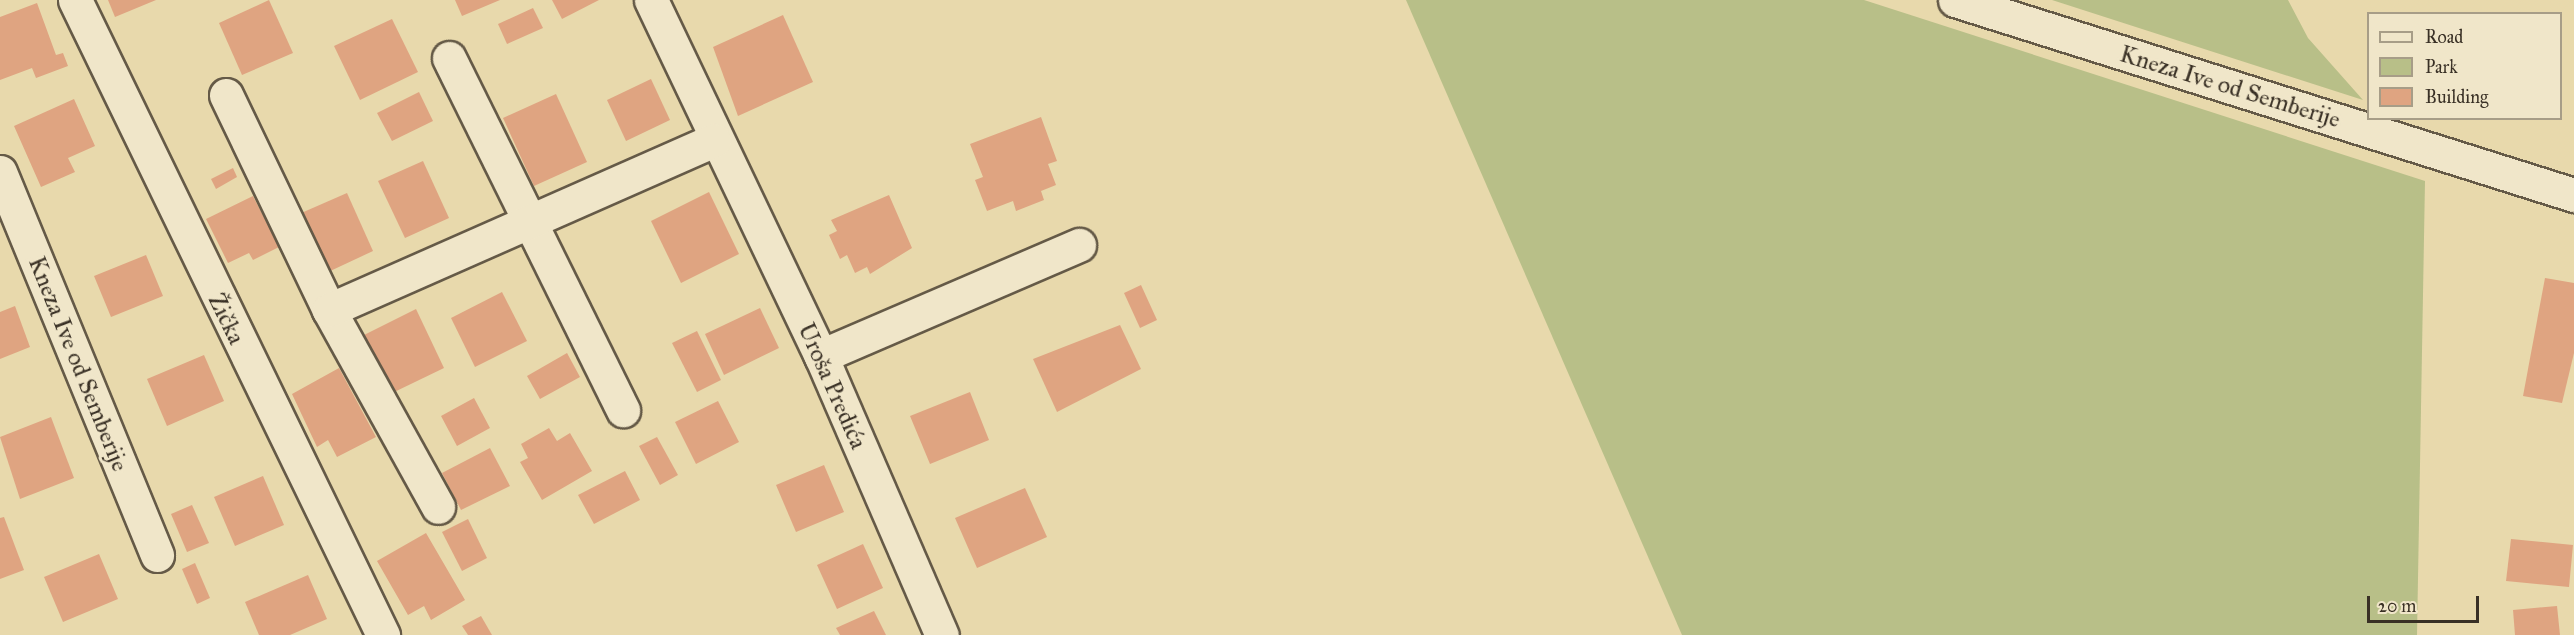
<!DOCTYPE html>
<html>
<head>
<meta charset="utf-8">
<style>
  body { margin:0 }
  #map { position:relative; width:2574px; height:635px; overflow:hidden; background:#e8d9ac; font-family:"IM FELL Great Primer",serif }
  div>[style] { position:absolute }
  .green>* { inset:0; background:#b8bf88 }
  .building>* { inset:0; background:#dfa481 }
  .roads { filter:drop-shadow(2px 0 #655a47) drop-shadow(-2px 0 #655a47) drop-shadow(0 2px #655a47) drop-shadow(0 -2px #655a47) }
  .minor>* { height:33px; margin:-16.5px; padding:0 16.5px; transform-origin:16.5px; border-radius:16.5px; background:#f0e6c9 }
  span { translate:-50% -50%; white-space:nowrap; text-align:center; line-height:1.15; -webkit-text-stroke:6px #f0e6c9; paint-order:stroke }
  .street-label { font-size:24px; color:#393025 }
  .legend { position:absolute; left:2367px; top:12px; width:195px; height:108px; box-sizing:border-box; background:#f0e6c9; border:2px solid #a79d87; margin:0; padding:8px 10px; list-style:none; font-size:18px; color:#393025 }
  .legend li { display:flex; align-items:center; gap:12px; height:30px }
  .legend b { width:30px; border:2px solid #a79d87 }
  .scale { position:absolute; left:2367px; top:596px; width:112px; height:27px; box-sizing:border-box; border:3px solid #393025; border-top:0; padding-left:8px; font-size:18px; line-height:21px; white-space:nowrap; color:#393025; -webkit-text-stroke:4px #f0e6c9; paint-order:stroke }
</style>
</head>
<body>
<div id="map">
  <div class="green">
    <i style="clip-path:polygon(1406px 0,1864px 0,2425px 181px,2417px 635px,1682px 635px)"></i>
    <i style="clip-path:polygon(2052px 0,2288px 0,2308px 38px,2363px 100px)"></i>
  </div>
  <div class="building">
    <i style="clip-path:polygon(108px 0,156px 0,115px 17px)"></i>
    <i style="clip-path:polygon(269px 0,293px 53px,242px 75px,219px 23px)"></i>
    <i style="clip-path:polygon(455px 0,500px 0,462px 16px)"></i>
    <i style="clip-path:polygon(552px 0,599px 0,562px 19px)"></i>
    <i style="clip-path:polygon(37px 3px,56px 55px,63px 53px,68px 66px,36px 78px,32px 68px,0 80px,0 17px)"></i>
    <i style="clip-path:polygon(533px 8px,543px 28px,507px 44px,498px 24px)"></i>
    <i style="clip-path:polygon(783px 15px,813px 82px,738px 116px,713px 47px)"></i>
    <i style="clip-path:polygon(392px 19px,418px 72px,360px 100px,334px 46px)"></i>
    <i style="clip-path:polygon(651px 79px,670px 120px,626px 141px,607px 100px)"></i>
    <i style="clip-path:polygon(419px 92px,433px 121px,392px 141px,377px 113px)"></i>
    <i style="clip-path:polygon(556px 94px,587px 162px,534px 186px,503px 118px)"></i>
    <i style="clip-path:polygon(74px 99px,95px 146px,68px 158px,75px 172px,41px 187px,14px 126px)"></i>
    <i style="clip-path:polygon(1041px 117px,1057px 161px,1048px 164px,1056px 185px,1041px 191px,1044px 200px,1016px 211px,1013px 201px,987px 211px,975px 180px,983px 177px,970px 144px)"></i>
    <i style="clip-path:polygon(423px 161px,449px 218px,405px 238px,378px 181px)"></i>
    <i style="clip-path:polygon(233px 168px,237px 177px,216px 189px,211px 179px)"></i>
    <i style="clip-path:polygon(709px 192px,739px 254px,681px 283px,651px 221px)"></i>
    <i style="clip-path:polygon(347px 193px,373px 251px,326px 273px,299px 214px)"></i>
    <i style="clip-path:polygon(889px 195px,912px 248px,870px 274px,867px 267px,855px 273px,847px 255px,840px 259px,829px 235px,837px 231px,831px 220px)"></i>
    <i style="clip-path:polygon(253px 196px,279px 247px,253px 260px,249px 253px,228px 263px,206px 219px)"></i>
    <i style="clip-path:polygon(146px 255px,163px 296px,111px 317px,94px 276px)"></i>
    <i style="clip-path:polygon(2545px 278px,2574px 283px,2574px 353px,2562px 403px,2523px 396px)"></i>
    <i style="clip-path:polygon(1141px 285px,1157px 320px,1140px 328px,1124px 293px)"></i>
    <i style="clip-path:polygon(502px 292px,527px 341px,475px 367px,451px 318px)"></i>
    <i style="clip-path:polygon(15px 306px,30px 347px,0 359px,0 312px)"></i>
    <i style="clip-path:polygon(760px 308px,779px 348px,724px 375px,705px 334px)"></i>
    <i style="clip-path:polygon(416px 309px,444px 368px,386px 396px,358px 338px)"></i>
    <i style="clip-path:polygon(1120px 325px,1141px 369px,1057px 412px,1033px 359px)"></i>
    <i style="clip-path:polygon(697px 331px,721px 380px,697px 392px,672px 343px)"></i>
    <i style="clip-path:polygon(567px 353px,580px 377px,540px 399px,527px 376px)"></i>
    <i style="clip-path:polygon(204px 355px,224px 401px,167px 426px,147px 379px)"></i>
    <i style="clip-path:polygon(339px 368px,376px 437px,337px 457px,328px 440px,317px 447px,292px 394px)"></i>
    <i style="clip-path:polygon(970px 392px,989px 440px,930px 464px,910px 416px)"></i>
    <i style="clip-path:polygon(474px 398px,490px 428px,457px 446px,441px 416px)"></i>
    <i style="clip-path:polygon(718px 401px,739px 442px,696px 464px,675px 422px)"></i>
    <i style="clip-path:polygon(51px 417px,74px 478px,20px 499px,0 437px)"></i>
    <i style="clip-path:polygon(549px 428px,557px 441px,570px 433px,592px 471px,542px 500px,520px 462px,528px 458px,521px 444px)"></i>
    <i style="clip-path:polygon(657px 437px,678px 475px,660px 485px,639px 446px)"></i>
    <i style="clip-path:polygon(490px 448px,510px 486px,461px 510px,442px 473px)"></i>
    <i style="clip-path:polygon(824px 465px,844px 512px,796px 532px,776px 485px)"></i>
    <i style="clip-path:polygon(625px 471px,640px 500px,594px 524px,578px 495px)"></i>
    <i style="clip-path:polygon(263px 476px,284px 525px,235px 546px,214px 497px)"></i>
    <i style="clip-path:polygon(1025px 488px,1047px 537px,977px 568px,955px 518px)"></i>
    <i style="clip-path:polygon(192px 505px,209px 543px,187px 552px,171px 514px)"></i>
    <i style="clip-path:polygon(4px 517px,24px 570px,0 579px,0 518px)"></i>
    <i style="clip-path:polygon(468px 519px,487px 558px,462px 571px,442px 532px)"></i>
    <i style="clip-path:polygon(426px 533px,465px 600px,431px 620px,424px 606px,408px 615px,377px 561px)"></i>
    <i style="clip-path:polygon(2511px 539px,2573px 545px,2569px 587px,2506px 581px)"></i>
    <i style="clip-path:polygon(863px 544px,883px 588px,837px 609px,817px 565px)"></i>
    <i style="clip-path:polygon(99px 554px,118px 599px,63px 622px,44px 577px)"></i>
    <i style="clip-path:polygon(195px 563px,210px 598px,197px 604px,182px 569px)"></i>
    <i style="clip-path:polygon(308px 575px,327px 619px,290px 635px,259px 635px,245px 602px)"></i>
    <i style="clip-path:polygon(2557px 606px,2560px 635px,2515px 635px,2513px 610px)"></i>
    <i style="clip-path:polygon(874px 611px,886px 635px,840px 635px,836px 628px)"></i>
    <i style="clip-path:polygon(481px 616px,492px 635px,468px 635px,462px 626px)"></i>
  </div>
  <div class="roads">
    <div class="minor">
      <i style="left:75px;top:0;width:706px;rotate:64.12deg"></i>
      <i style="left:651px;top:0;width:395px;rotate:64.5deg"></i>
      <i style="left:821px;top:356px;width:304px;rotate:66.6deg"></i>
      <i style="left:1955px;top:0;width:649px;rotate:17.49deg"></i>
      <i style="left:449px;top:58px;width:393px;rotate:63.7deg"></i>
      <i style="left:226px;top:95px;width:238px;rotate:64.4deg"></i>
      <i style="left:329px;top:310px;width:225px;rotate:61deg"></i>
      <i style="left:0;top:172px;width:414px;rotate:67.7deg"></i>
      <i style="left:329px;top:310px;width:421px;rotate:-23.8deg"></i>
      <i style="left:821px;top:356px;width:281px;rotate:-23.3deg"></i>
    </div>
  </div>
  <div class="street-label">
    <span style="left:2230px;top:87px;rotate:17deg">Kneza Ive od Semberije</span>
    <span style="left:226px;top:319px;rotate:64deg">Žička</span>
    <span style="left:78px;top:364px;rotate:68deg">Kneza Ive od Semberije</span>
    <span style="left:832px;top:386px;rotate:66deg">Uroša Predića</span>
  </div>
  <ul class="legend">
  <li><b style="height:8px;background:#f0e6c9"></b>Road</li>
  <li><b style="height:16px;background:#b8bf88"></b>Park</li>
  <li><b style="height:16px;background:#dfa481"></b>Building</li>
  </ul>
  <div class="scale">20 m</div>
</div>
</body>
</html>
